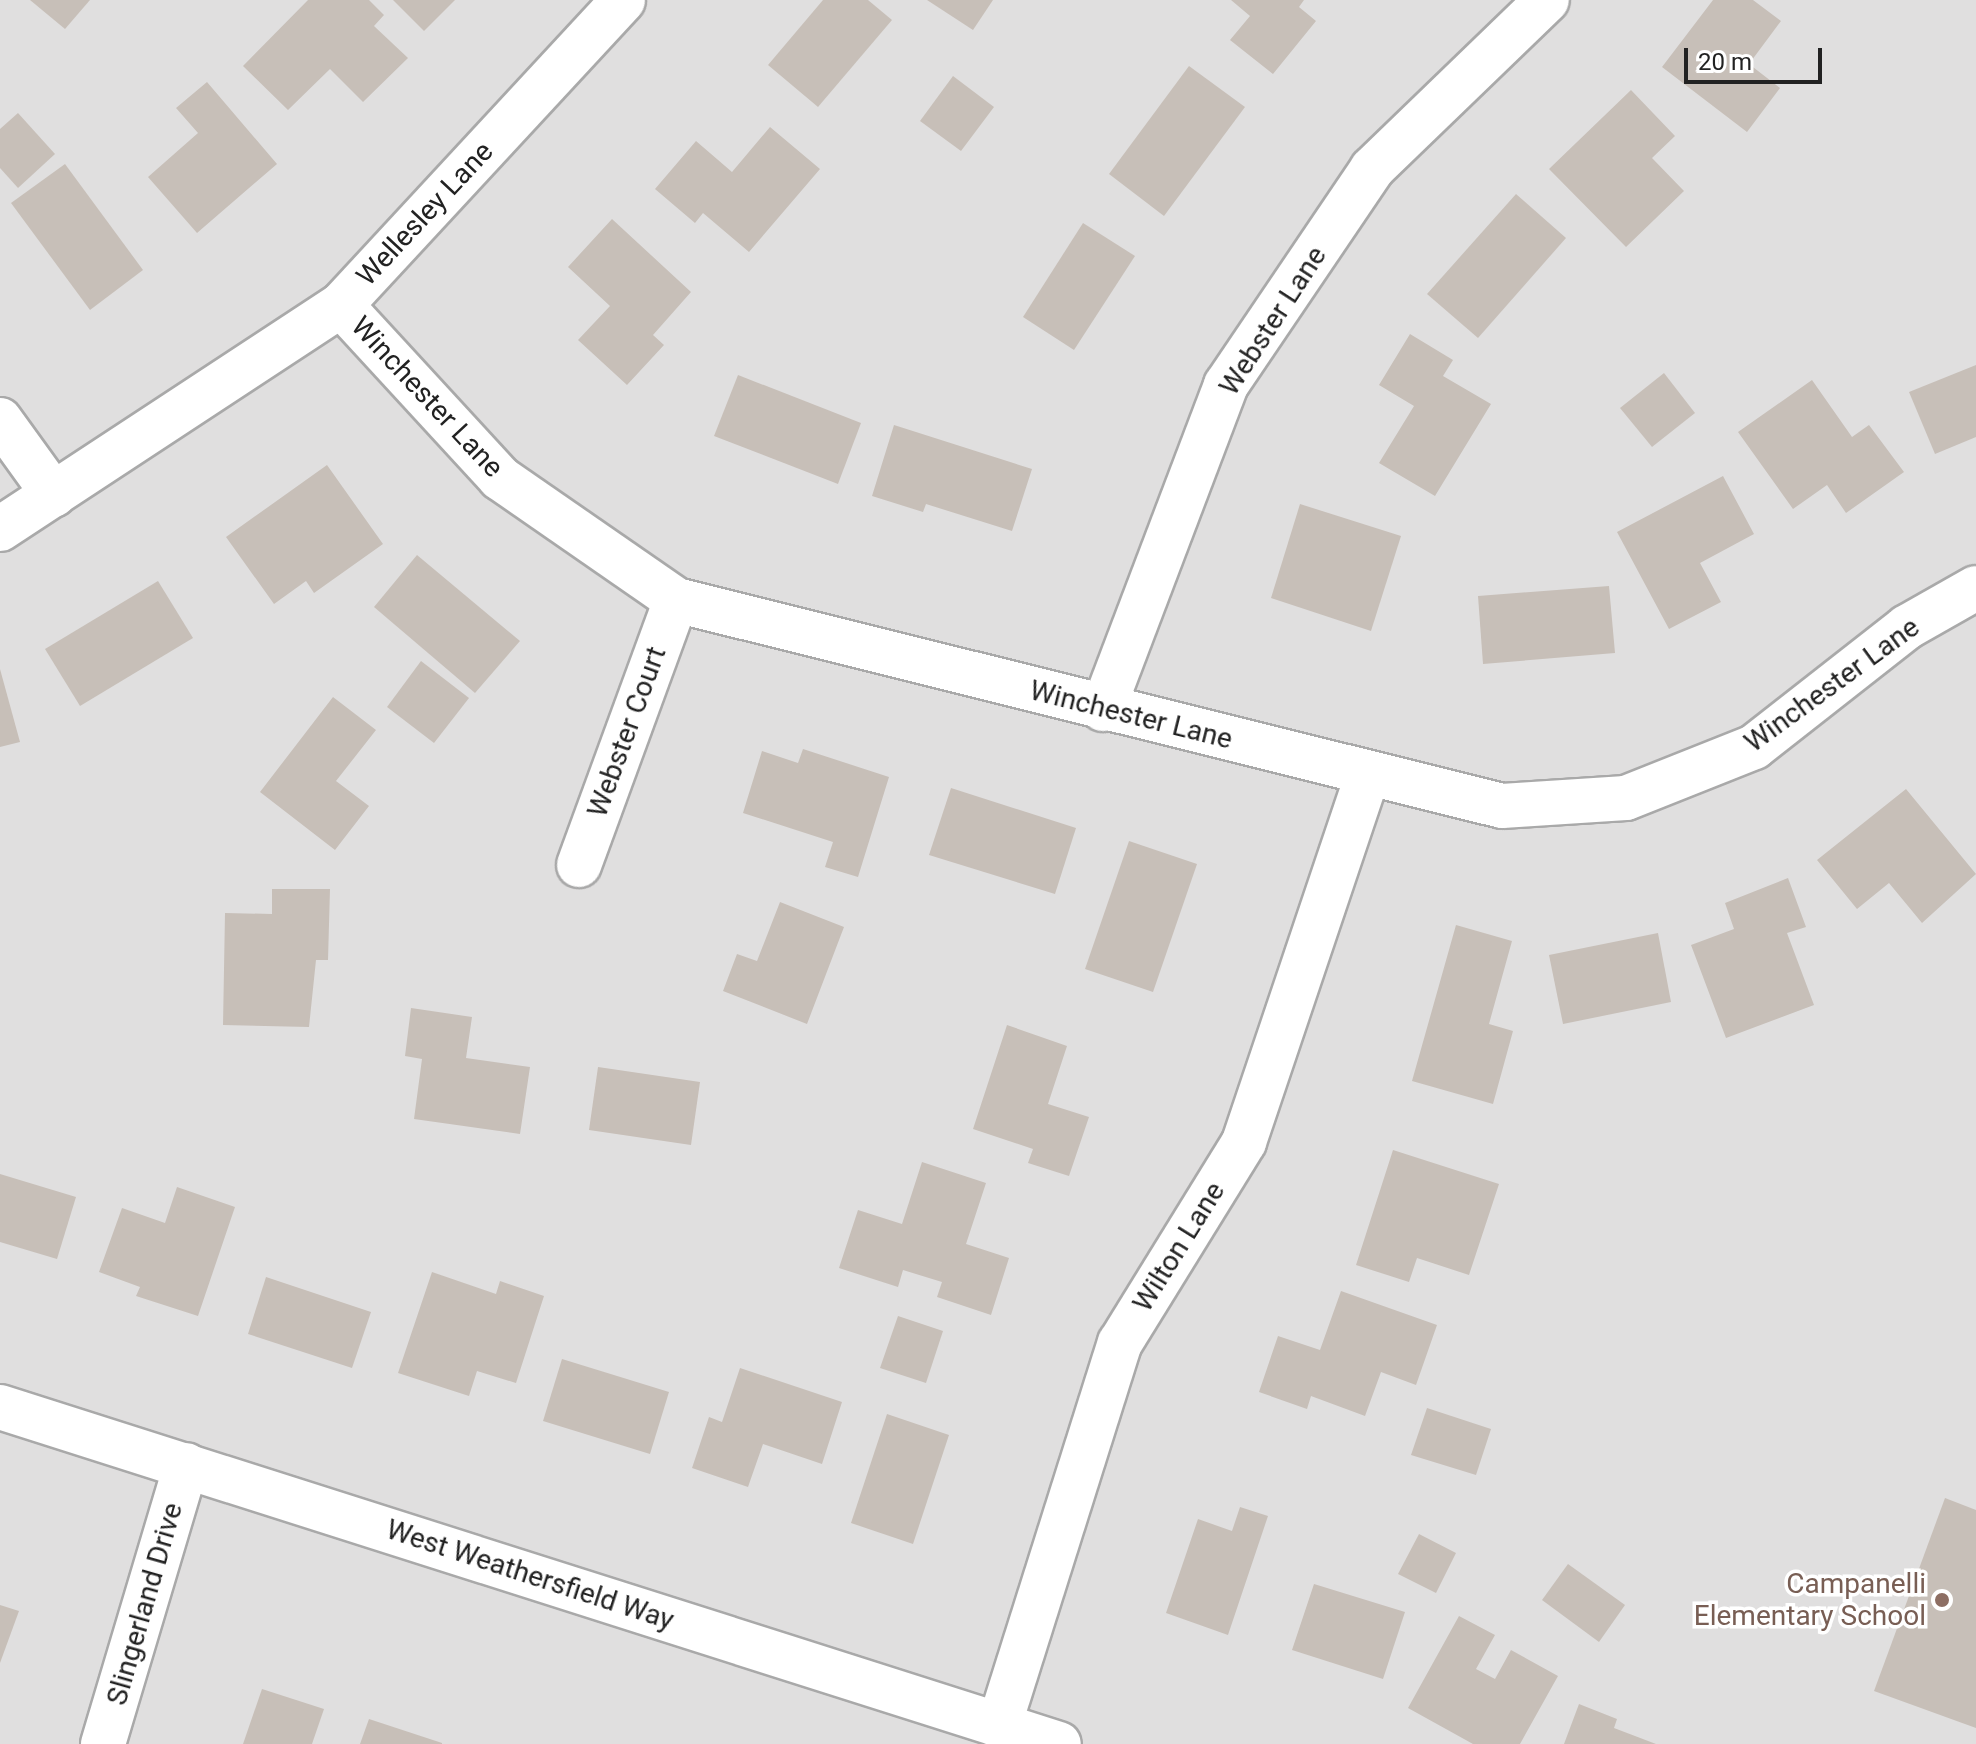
<!DOCTYPE html>
<html>
<head>
<meta charset="utf-8">
<style>
  body { margin:0 }
  #map { position:relative; width:1976px; height:1744px; overflow:hidden; background:#f2efe9; font-family:Roboto,sans-serif }
  div>[style] { position:absolute }
  .residential>* { inset:0; background:#e0dfdf }
  .building>* { inset:0; background:#c7bfb8 }
  .roads { filter:drop-shadow(2px 0 #a9a9a9) drop-shadow(-2px 0 #a9a9a9) drop-shadow(0 2px #a9a9a9) drop-shadow(0 -2px #a9a9a9) }
  .minor>* { height:44px; margin:-22px; padding:0 22px; transform-origin:22px; border-radius:22px; background:#fff }
  .dots>* { width:22px; height:22px; translate:-50% -50%; box-sizing:border-box; border:4px solid #fff; border-radius:50% }
  span { translate:-50% -50%; white-space:nowrap; text-align:center; line-height:1.15; -webkit-text-stroke:7px #fff; paint-order:stroke }
  .street-label { font-size:28px; color:#222 }
  .education-label { font-size:28px; color:#785e54 }
  .right { translate:-100% -50%; text-align:right }
  .scale { position:absolute; left:1684px; top:48px; width:138px; height:36px; box-sizing:border-box; border:4px solid #222; border-top:0; padding-left:10px; font-size:24px; line-height:28px; white-space:nowrap; color:#222; -webkit-text-stroke:6px #fff; paint-order:stroke }
</style>
</head>
<body>
<div id="map">
  <div class="residential">
    <i style="clip-path:polygon(0 0,1976px 0,1976px 1744px,0 1744px)"></i>
  </div>
  <div class="building">
    <i style="clip-path:polygon(30px 0,90px 0,65px 29px)"></i>
    <i style="clip-path:polygon(308px 0,369px 0,384px 15px,374px 26px,408px 58px,363px 102px,330px 69px,288px 110px,243px 66px)"></i>
    <i style="clip-path:polygon(393px 0,455px 0,424px 31px)"></i>
    <i style="clip-path:polygon(823px 0,868px 0,892px 20px,818px 107px,768px 65px)"></i>
    <i style="clip-path:polygon(927px 0,993px 0,973px 30px)"></i>
    <i style="clip-path:polygon(1231px 0,1304px 0,1299px 7px,1316px 21px,1273px 74px,1230px 40px,1250px 16px)"></i>
    <i style="clip-path:polygon(1713px 0,1753px 0,1781px 21px,1749px 64px,1780px 88px,1747px 132px,1662px 67px)"></i>
    <i style="clip-path:polygon(1189px 66px,1245px 107px,1164px 216px,1109px 174px)"></i>
    <i style="clip-path:polygon(953px 76px,994px 107px,961px 151px,920px 121px)"></i>
    <i style="clip-path:polygon(207px 82px,277px 164px,197px 233px,148px 177px,198px 133px,176px 108px)"></i>
    <i style="clip-path:polygon(1631px 90px,1675px 136px,1652px 158px,1684px 191px,1626px 247px,1549px 169px)"></i>
    <i style="clip-path:polygon(18px 113px,55px 154px,18px 188px,0 168px,0 129px)"></i>
    <i style="clip-path:polygon(770px 127px,820px 169px,749px 252px,703px 213px,695px 223px,655px 189px,696px 141px,732px 172px)"></i>
    <i style="clip-path:polygon(65px 164px,143px 270px,90px 310px,11px 203px)"></i>
    <i style="clip-path:polygon(1516px 194px,1566px 238px,1478px 338px,1427px 294px)"></i>
    <i style="clip-path:polygon(612px 219px,691px 292px,653px 335px,664px 345px,627px 385px,578px 340px,610px 306px,568px 267px)"></i>
    <i style="clip-path:polygon(1083px 223px,1135px 256px,1074px 350px,1023px 317px)"></i>
    <i style="clip-path:polygon(1410px 334px,1453px 360px,1443px 376px,1491px 404px,1435px 496px,1379px 463px,1414px 406px,1379px 385px)"></i>
    <i style="clip-path:polygon(1976px 365px,1976px 437px,1935px 454px,1909px 392px)"></i>
    <i style="clip-path:polygon(1664px 373px,1695px 413px,1652px 447px,1620px 408px)"></i>
    <i style="clip-path:polygon(738px 375px,861px 423px,838px 484px,714px 436px)"></i>
    <i style="clip-path:polygon(1812px 380px,1852px 437px,1869px 425px,1904px 472px,1846px 513px,1827px 485px,1793px 509px,1738px 432px)"></i>
    <i style="clip-path:polygon(894px 425px,1032px 469px,1012px 531px,926px 504px,923px 512px,872px 496px)"></i>
    <i style="clip-path:polygon(327px 465px,383px 544px,314px 593px,306px 581px,274px 604px,226px 537px)"></i>
    <i style="clip-path:polygon(1723px 476px,1754px 534px,1700px 563px,1721px 602px,1669px 629px,1617px 532px)"></i>
    <i style="clip-path:polygon(1300px 504px,1401px 536px,1371px 631px,1271px 598px)"></i>
    <i style="clip-path:polygon(417px 555px,520px 641px,475px 693px,374px 607px)"></i>
    <i style="clip-path:polygon(158px 581px,193px 638px,80px 706px,45px 649px)"></i>
    <i style="clip-path:polygon(1609px 586px,1615px 653px,1483px 664px,1478px 596px)"></i>
    <i style="clip-path:polygon(421px 661px,469px 698px,434px 743px,387px 707px)"></i>
    <i style="clip-path:polygon(0 669px,20px 742px,0 747px)"></i>
    <i style="clip-path:polygon(333px 697px,376px 730px,336px 781px,369px 806px,335px 850px,260px 792px)"></i>
    <i style="clip-path:polygon(803px 749px,889px 777px,858px 877px,825px 867px,833px 842px,743px 813px,762px 751px,798px 763px)"></i>
    <i style="clip-path:polygon(951px 788px,1076px 828px,1055px 894px,929px 855px)"></i>
    <i style="clip-path:polygon(1906px 789px,1976px 874px,1922px 923px,1889px 883px,1857px 909px,1817px 860px)"></i>
    <i style="clip-path:polygon(1129px 841px,1197px 864px,1153px 992px,1085px 969px)"></i>
    <i style="clip-path:polygon(1788px 878px,1806px 927px,1787px 933px,1814px 1005px,1726px 1038px,1691px 945px,1734px 929px,1725px 903px)"></i>
    <i style="clip-path:polygon(272px 889px,330px 889px,328px 960px,316px 960px,309px 1027px,223px 1025px,225px 913px,272px 914px)"></i>
    <i style="clip-path:polygon(780px 902px,844px 927px,807px 1024px,723px 991px,737px 954px,757px 961px)"></i>
    <i style="clip-path:polygon(1456px 925px,1512px 941px,1489px 1024px,1513px 1031px,1493px 1104px,1412px 1081px)"></i>
    <i style="clip-path:polygon(1658px 933px,1671px 1002px,1563px 1024px,1549px 955px)"></i>
    <i style="clip-path:polygon(411px 1008px,472px 1017px,466px 1058px,530px 1067px,520px 1134px,414px 1119px,422px 1059px,405px 1056px)"></i>
    <i style="clip-path:polygon(1007px 1025px,1067px 1046px,1048px 1104px,1089px 1117px,1069px 1176px,1028px 1163px,1033px 1149px,973px 1129px)"></i>
    <i style="clip-path:polygon(598px 1067px,700px 1082px,691px 1145px,589px 1130px)"></i>
    <i style="clip-path:polygon(1393px 1150px,1499px 1184px,1469px 1275px,1417px 1258px,1409px 1282px,1356px 1265px)"></i>
    <i style="clip-path:polygon(922px 1162px,986px 1183px,966px 1244px,1009px 1258px,991px 1315px,937px 1297px,942px 1282px,903px 1270px,898px 1287px,839px 1268px,858px 1210px,902px 1224px)"></i>
    <i style="clip-path:polygon(0 1174px,76px 1197px,57px 1259px,0 1242px)"></i>
    <i style="clip-path:polygon(177px 1187px,235px 1207px,198px 1316px,136px 1296px,140px 1287px,99px 1272px,122px 1208px,165px 1223px)"></i>
    <i style="clip-path:polygon(432px 1272px,496px 1294px,500px 1281px,544px 1296px,516px 1383px,477px 1371px,469px 1396px,398px 1373px)"></i>
    <i style="clip-path:polygon(266px 1277px,371px 1312px,352px 1368px,248px 1334px)"></i>
    <i style="clip-path:polygon(1341px 1291px,1437px 1325px,1416px 1385px,1381px 1372px,1365px 1416px,1311px 1396px,1307px 1409px,1259px 1392px,1278px 1336px,1320px 1350px)"></i>
    <i style="clip-path:polygon(898px 1316px,943px 1331px,926px 1383px,880px 1368px)"></i>
    <i style="clip-path:polygon(562px 1359px,669px 1392px,650px 1454px,543px 1421px)"></i>
    <i style="clip-path:polygon(740px 1368px,842px 1402px,822px 1464px,763px 1444px,748px 1487px,692px 1468px,709px 1417px,722px 1422px)"></i>
    <i style="clip-path:polygon(1427px 1408px,1491px 1429px,1476px 1475px,1411px 1455px)"></i>
    <i style="clip-path:polygon(887px 1414px,949px 1435px,913px 1544px,851px 1523px)"></i>
    <i style="clip-path:polygon(1945px 1498px,1976px 1510px,1976px 1728px,1874px 1691px)"></i>
    <i style="clip-path:polygon(1240px 1507px,1268px 1516px,1228px 1635px,1166px 1613px,1198px 1519px,1232px 1531px)"></i>
    <i style="clip-path:polygon(1419px 1534px,1456px 1553px,1436px 1593px,1398px 1574px)"></i>
    <i style="clip-path:polygon(1568px 1564px,1625px 1605px,1599px 1642px,1542px 1600px)"></i>
    <i style="clip-path:polygon(1314px 1584px,1405px 1612px,1383px 1679px,1292px 1650px)"></i>
    <i style="clip-path:polygon(0 1605px,19px 1611px,0 1663px)"></i>
    <i style="clip-path:polygon(1459px 1616px,1495px 1635px,1476px 1669px,1495px 1679px,1511px 1650px,1558px 1676px,1520px 1744px,1473px 1744px,1408px 1708px)"></i>
    <i style="clip-path:polygon(262px 1689px,324px 1709px,312px 1744px,243px 1744px)"></i>
    <i style="clip-path:polygon(1579px 1704px,1617px 1719px,1614px 1728px,1656px 1744px,1564px 1744px)"></i>
    <i style="clip-path:polygon(369px 1719px,442px 1743px,442px 1744px,360px 1744px)"></i>
  </div>
  <div class="roads">
    <div class="minor">
      <i style="left:341px;top:305px;width:235px;rotate:47.4deg"></i>
      <i style="left:500px;top:478px;width:214px;rotate:34.7deg"></i>
      <i style="left:676px;top:600px;width:851px;rotate:14deg"></i>
      <i style="left:1502px;top:806px;width:124px;rotate:-3.7deg"></i>
      <i style="left:1626px;top:798px;width:138px;rotate:-21.7deg"></i>
      <i style="left:1754px;top:747px;width:194px;rotate:-38.1deg"></i>
      <i style="left:1907px;top:627px;width:79px;rotate:-29.5deg"></i>
      <i style="left:0;top:420px;width:92px;rotate:54.2deg"></i>
      <i style="left:0;top:529px;width:408px;rotate:-33.3deg"></i>
      <i style="left:341px;top:305px;width:415px;rotate:-47.2deg"></i>
      <i style="left:1103px;top:709px;width:347px;rotate:-69.2deg"></i>
      <i style="left:1226px;top:385px;width:261px;rotate:-55.9deg"></i>
      <i style="left:1372px;top:169px;width:243px;rotate:-44deg"></i>
      <i style="left:579px;top:865px;width:282px;rotate:-69.9deg"></i>
      <i style="left:0;top:1407px;width:1111px;rotate:17.65deg"></i>
      <i style="left:999px;top:1726px;width:402px;rotate:-72.5deg"></i>
      <i style="left:1120px;top:1343px;width:236px;rotate:-58.3deg"></i>
      <i style="left:1244px;top:1142px;width:389px;rotate:-71.4deg"></i>
      <i style="left:103px;top:1744px;width:291px;rotate:-73.4deg"></i>
    </div>
  </div>
  <div class="dots">
    <i style="left:1942px;top:1600px;background:#8d6e63"></i>
  </div>
  <div class="street-label">
    <span style="left:425px;top:214px;rotate:-47deg">Wellesley Lane</span>
    <span style="left:1273px;top:321px;rotate:-57deg">Webster Lane</span>
    <span style="left:427px;top:397px;rotate:47deg">Winchester Lane</span>
    <span style="left:1832px;top:685px;rotate:-36deg">Winchester Lane</span>
    <span style="left:1131px;top:715px;rotate:14deg">Winchester Lane</span>
    <span style="left:627px;top:732px;rotate:-70deg">Webster Court</span>
    <span style="left:1179px;top:1247px;rotate:-58deg">Wilton Lane</span>
    <span style="left:530px;top:1575px;rotate:18deg">West Weathersfield Way</span>
    <span style="left:145px;top:1604px;rotate:-74deg">Slingerland Drive</span>
  </div>
  <div class="education-label">
    <span class="right" style="left:1926px;top:1600px">Campanelli<br>Elementary School</span>
  </div>
  <div class="scale">20 m</div>
</div>
</body>
</html>
